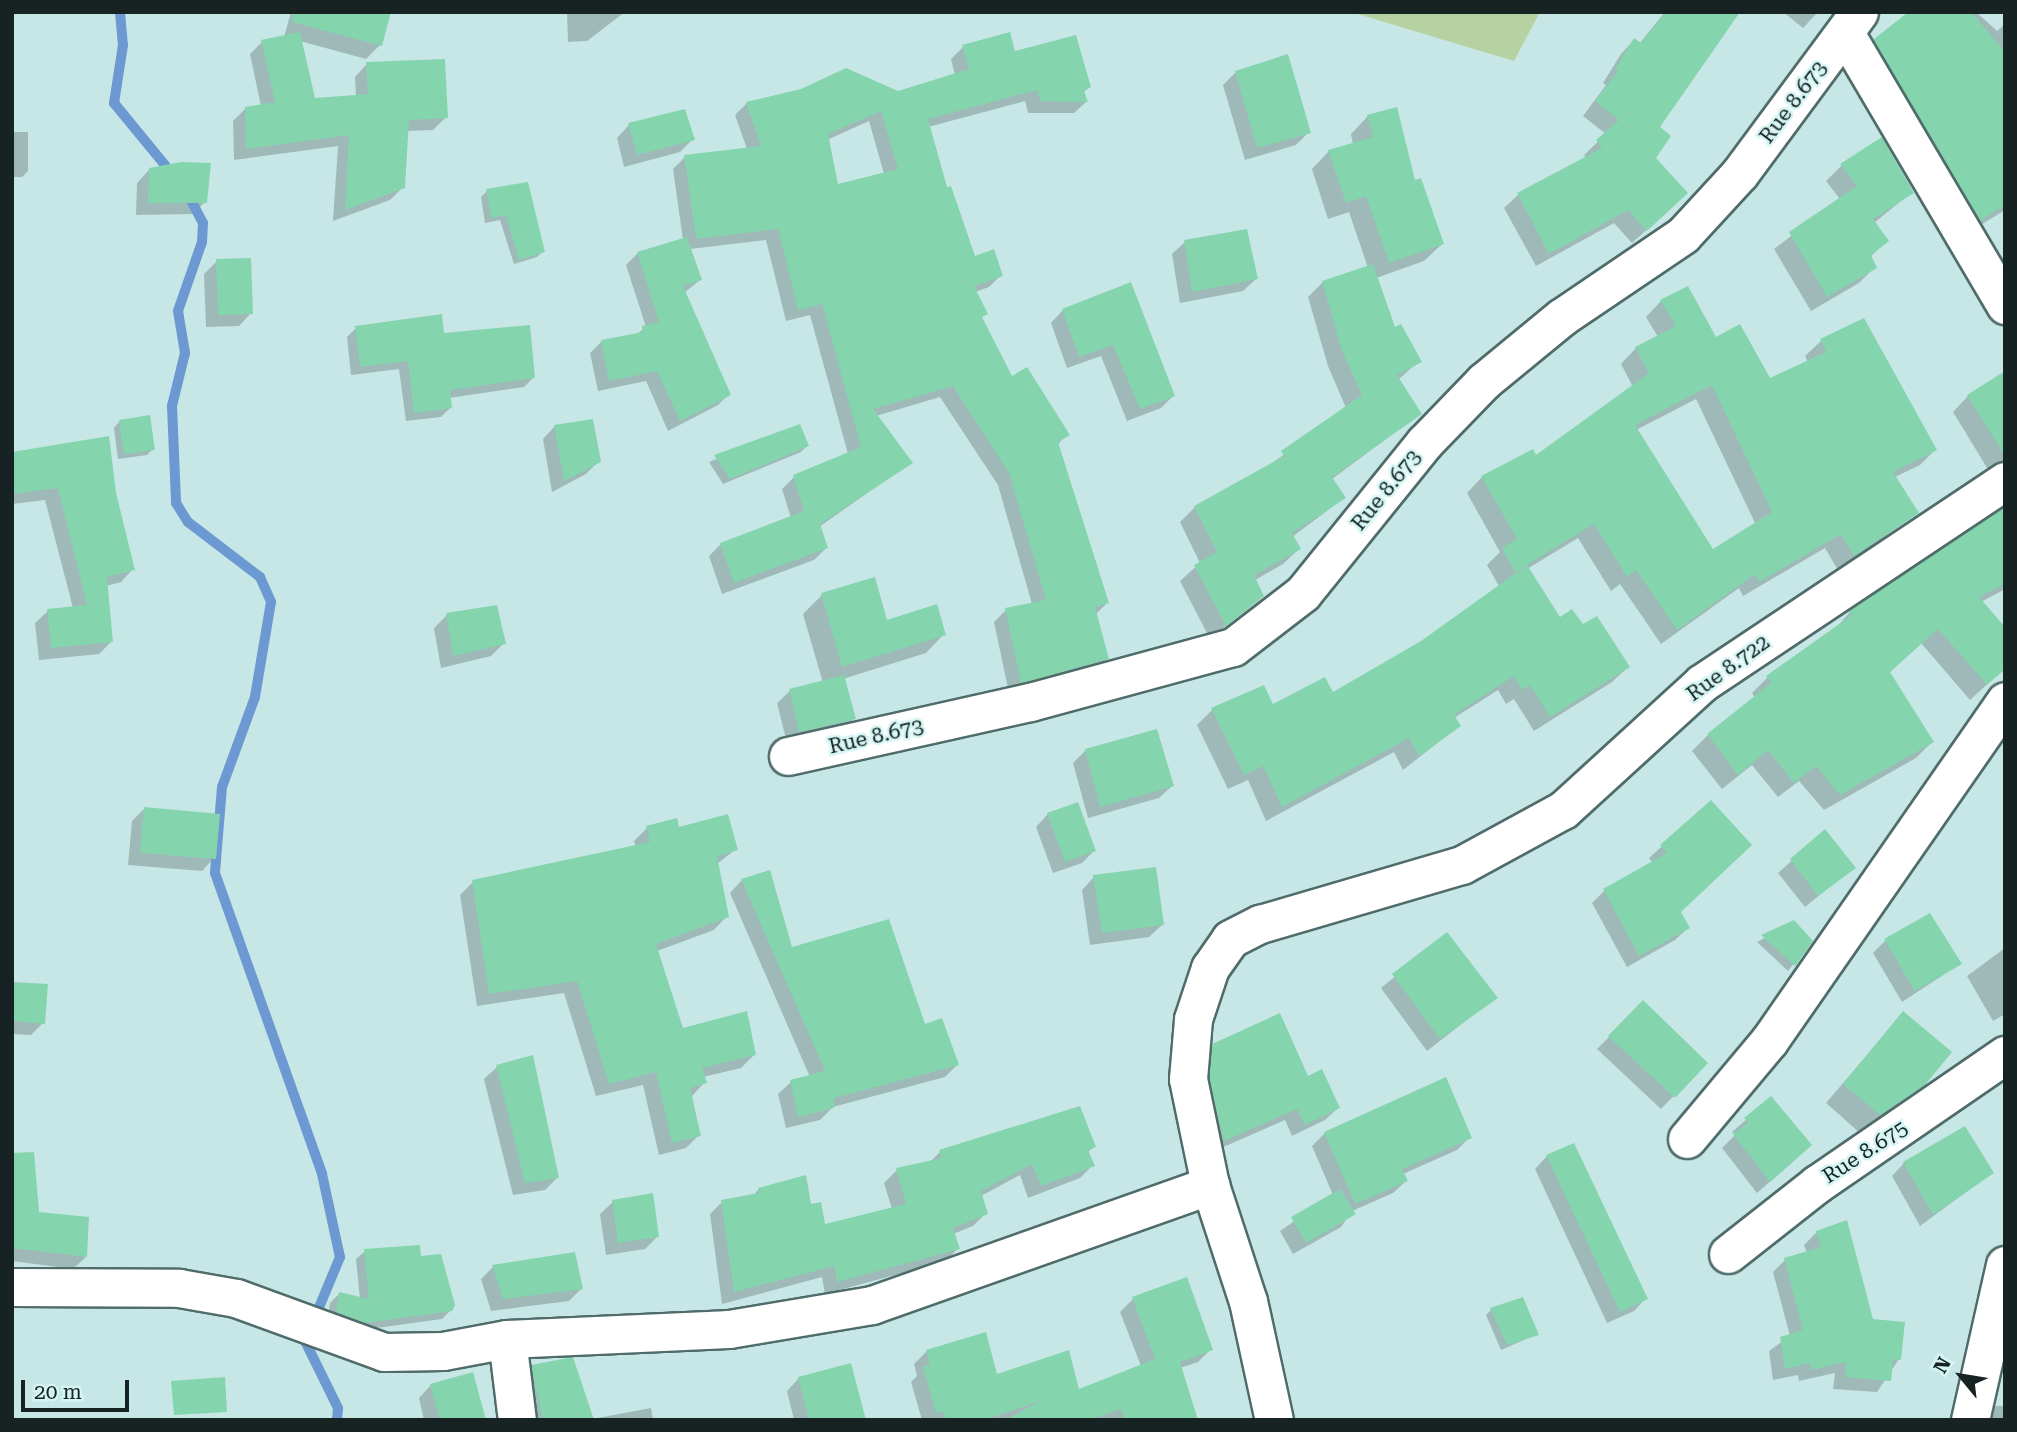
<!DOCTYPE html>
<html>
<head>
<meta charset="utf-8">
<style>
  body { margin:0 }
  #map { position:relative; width:2017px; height:1432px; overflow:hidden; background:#c7e7e6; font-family:"Roboto Serif",serif }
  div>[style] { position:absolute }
  .green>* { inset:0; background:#b7d2a2 }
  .shadow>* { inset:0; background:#0003 }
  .stream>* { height:10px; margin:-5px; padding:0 5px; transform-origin:5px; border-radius:5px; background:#6c99d2 }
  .building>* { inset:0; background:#84d5ae }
  .roads { filter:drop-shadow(2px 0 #4f6c6b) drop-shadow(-2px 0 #4f6c6b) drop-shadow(0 2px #4f6c6b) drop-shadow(0 -2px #4f6c6b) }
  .minor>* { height:37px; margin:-18.5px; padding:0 18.5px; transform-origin:18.5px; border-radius:18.5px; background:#fff }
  span { translate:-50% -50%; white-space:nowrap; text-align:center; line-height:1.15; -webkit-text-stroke:5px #d4f5f3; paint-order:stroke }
  .street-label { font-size:21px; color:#172322 }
  .frame { position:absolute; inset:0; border:14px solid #172322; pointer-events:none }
  .north { position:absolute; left:1926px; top:1341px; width:70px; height:70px; -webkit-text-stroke:5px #d4f5f3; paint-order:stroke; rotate:300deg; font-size:19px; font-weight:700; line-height:28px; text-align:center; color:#172322 }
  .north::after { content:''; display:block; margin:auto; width:24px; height:32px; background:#172322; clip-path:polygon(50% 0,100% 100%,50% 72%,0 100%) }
  .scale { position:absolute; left:21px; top:1380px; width:108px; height:32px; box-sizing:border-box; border:4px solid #172322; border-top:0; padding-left:9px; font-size:21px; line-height:24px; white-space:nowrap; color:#172322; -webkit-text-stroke:5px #d4f5f3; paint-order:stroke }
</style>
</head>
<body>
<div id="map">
  <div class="green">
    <i style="clip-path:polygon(1351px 12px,1540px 12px,1514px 61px)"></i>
  </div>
  <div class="shadow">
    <i style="clip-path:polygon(291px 12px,389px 12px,380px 45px,366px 59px,300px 41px,314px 100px,356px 97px,355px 77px,367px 64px,446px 117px,433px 130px,406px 131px,403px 187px,390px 200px,333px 221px,338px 146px,234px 160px,233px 121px,246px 108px,261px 106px,250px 54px,262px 42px,284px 37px)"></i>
    <i style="clip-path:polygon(567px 12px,625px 12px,587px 41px,568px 42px)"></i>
    <i style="clip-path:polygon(1665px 12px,1738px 12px,1658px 127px,1654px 158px,1672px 207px,1632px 243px,1614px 223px,1536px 266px,1504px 208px,1518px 195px,1586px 158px,1584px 155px,1606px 134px,1583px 116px,1606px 85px,1603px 83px,1621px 54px,1634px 40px,1639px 44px)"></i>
    <i style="clip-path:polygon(1783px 12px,1818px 12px,1803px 28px)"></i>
    <i style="clip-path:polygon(1915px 12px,1976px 12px,1997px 31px,2005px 24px,2005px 210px,1961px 237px,1856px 59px)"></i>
    <i style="clip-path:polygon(evenodd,963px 47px,1014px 53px,1089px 87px,1083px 93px,1086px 102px,1074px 113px,1028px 113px,1025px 101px,928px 127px,946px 189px,974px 258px,1001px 275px,989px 287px,975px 292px,985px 314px,981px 318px,1011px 379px,1068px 434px,1057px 445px,1107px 603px,1095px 615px,1107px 658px,1095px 670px,1009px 693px,994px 622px,1006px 610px,1032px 604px,998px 485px,940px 397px,876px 416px,910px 463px,819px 527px,826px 548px,814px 560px,722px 594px,709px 556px,721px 544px,791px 518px,782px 489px,794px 477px,848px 454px,810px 315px,786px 321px,766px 240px,690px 249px,700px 280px,684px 293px,729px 394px,718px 405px,668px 431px,646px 381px,598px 391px,590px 353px,601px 342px,636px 335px,646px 327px,626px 265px,638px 253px,683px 240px,673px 169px,685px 157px,747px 149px,735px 115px,747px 103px,898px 93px,955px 75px,951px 59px,963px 47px,869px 121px,884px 174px,837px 186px,827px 140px,869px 121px)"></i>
    <i style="clip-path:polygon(1236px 72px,1309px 132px,1296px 145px,1245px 160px,1223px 85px)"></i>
    <i style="clip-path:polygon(1368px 116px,1413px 183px,1442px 244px,1424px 261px,1376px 278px,1394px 329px,1419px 361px,1398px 380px,1420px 414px,1332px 479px,1344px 498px,1292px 537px,1299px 549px,1283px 564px,1255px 580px,1262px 596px,1210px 639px,1180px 581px,1200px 563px,1180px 522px,1195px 507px,1266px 468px,1346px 408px,1328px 366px,1308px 297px,1323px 282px,1368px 268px,1349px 212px,1328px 219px,1312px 169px,1329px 151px,1353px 144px,1351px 134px)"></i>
    <i style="clip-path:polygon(629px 125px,693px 139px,680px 152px,624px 167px,617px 138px)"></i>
    <i style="clip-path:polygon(12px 132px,28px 132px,28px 171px,22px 177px,12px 177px)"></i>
    <i style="clip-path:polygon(1842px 165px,1912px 192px,1874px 223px,1887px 241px,1870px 257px,1875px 267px,1859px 283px,1811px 311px,1774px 249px,1840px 199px,1826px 181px)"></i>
    <i style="clip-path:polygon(149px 170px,205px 202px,193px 214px,136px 215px,137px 183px)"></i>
    <i style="clip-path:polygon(487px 191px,543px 251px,537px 257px,514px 264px,500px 220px,485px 223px,481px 197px)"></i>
    <i style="clip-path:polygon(1185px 242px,1256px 279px,1243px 291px,1180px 303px,1172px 254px)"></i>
    <i style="clip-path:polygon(217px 261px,251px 313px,239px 326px,206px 327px,204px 274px)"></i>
    <i style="clip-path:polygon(1130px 284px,1173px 396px,1161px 408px,1127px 421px,1101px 356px,1067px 368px,1051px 323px,1063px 310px)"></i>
    <i style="clip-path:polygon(evenodd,1661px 301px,1769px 380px,1808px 362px,1805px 356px,1821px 341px,1935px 450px,1920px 465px,1895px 477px,1917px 513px,1838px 570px,1825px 548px,1743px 596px,1739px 588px,1661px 644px,1620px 584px,1611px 591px,1578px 538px,1527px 569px,1559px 620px,1583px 627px,1628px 667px,1612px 682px,1534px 731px,1514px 699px,1506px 704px,1498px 690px,1454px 718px,1459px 726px,1403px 770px,1394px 752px,1266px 821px,1248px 780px,1228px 789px,1197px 725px,1212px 710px,1272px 707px,1332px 694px,1422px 643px,1499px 586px,1487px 565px,1500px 552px,1467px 493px,1482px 477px,1536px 458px,1633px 387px,1621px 364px,1636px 348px,1658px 337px,1646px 317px,1661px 301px,1696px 399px,1756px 525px,1713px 551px,1636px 430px,1696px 399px)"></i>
    <i style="clip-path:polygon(356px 328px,443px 335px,533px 378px,524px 387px,449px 398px,450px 408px,441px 417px,406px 421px,399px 369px,351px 375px,347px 337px)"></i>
    <i style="clip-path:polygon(2005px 382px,2005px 484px,1992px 476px,1953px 412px,1968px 396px)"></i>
    <i style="clip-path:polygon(119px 422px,153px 449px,147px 455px,118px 459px,114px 428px)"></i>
    <i style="clip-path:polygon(555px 426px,599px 461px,586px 474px,552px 492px,543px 439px)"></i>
    <i style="clip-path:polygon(799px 426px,807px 446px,801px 452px,723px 484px,709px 462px)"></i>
    <i style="clip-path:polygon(12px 453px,114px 493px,133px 569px,121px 582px,106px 586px,111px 642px,99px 654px,39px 660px,35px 623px,48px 611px,73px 608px,45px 500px,12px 504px)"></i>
    <i style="clip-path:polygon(2005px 507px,2005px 589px,1981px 602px,2005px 668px,1970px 700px,1921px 643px,1889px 673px,1932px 742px,1916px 758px,1824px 810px,1799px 781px,1778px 797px,1752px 765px,1722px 789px,1692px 751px,1708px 735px,1755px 698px,1752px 693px,1768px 677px,1835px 629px,1850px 612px)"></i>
    <i style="clip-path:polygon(822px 595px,886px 622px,944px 634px,926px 653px,843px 679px,854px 719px,842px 731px,787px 743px,777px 703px,790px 691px,823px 683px,803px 614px)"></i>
    <i style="clip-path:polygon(447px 615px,504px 643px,491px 656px,441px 668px,434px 628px)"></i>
    <i style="clip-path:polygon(1086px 750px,1172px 786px,1159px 798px,1088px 818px,1073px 763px)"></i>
    <i style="clip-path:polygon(1711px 802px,1679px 912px,1688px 928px,1675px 940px,1627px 967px,1592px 903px,1604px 891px,1653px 863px,1649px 858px)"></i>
    <i style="clip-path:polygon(145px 808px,214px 858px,202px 871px,128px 865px,132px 821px)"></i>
    <i style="clip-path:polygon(1048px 814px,1094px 851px,1082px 863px,1053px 873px,1036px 827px)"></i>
    <i style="clip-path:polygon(647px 828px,678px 829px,736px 849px,717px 864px,727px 916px,714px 930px,657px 951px,682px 1030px,754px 1055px,741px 1068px,703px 1077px,705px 1082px,692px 1096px,699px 1135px,686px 1148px,659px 1155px,643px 1085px,596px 1096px,564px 993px,477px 1006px,460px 895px,473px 882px,636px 847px,634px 841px)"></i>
    <i style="clip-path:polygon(1825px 831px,1854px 867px,1805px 907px,1778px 873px)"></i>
    <i style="clip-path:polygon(1094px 877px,1162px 925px,1149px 937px,1090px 945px,1082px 890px)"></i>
    <i style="clip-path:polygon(742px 880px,791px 949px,924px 1026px,957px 1065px,945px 1077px,833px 1107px,820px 1120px,786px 1128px,778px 1094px,791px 1082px,810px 1077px,730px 893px)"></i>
    <i style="clip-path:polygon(1794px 922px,1811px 941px,1788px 971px,1757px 942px)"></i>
    <i style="clip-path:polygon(1447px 934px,1495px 998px,1427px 1051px,1381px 988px)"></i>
    <i style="clip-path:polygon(1885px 941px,1960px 964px,1902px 1002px,1873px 953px)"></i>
    <i style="clip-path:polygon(2005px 948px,2005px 1014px,1993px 1021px,1967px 976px)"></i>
    <i style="clip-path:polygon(12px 983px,43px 1023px,31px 1035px,12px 1034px)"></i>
    <i style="clip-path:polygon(1643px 1003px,1706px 1063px,1661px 1109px,1597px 1049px)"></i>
    <i style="clip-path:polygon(1903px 1013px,1923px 1084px,1860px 1133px,1826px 1103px)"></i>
    <i style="clip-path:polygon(1213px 1046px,1308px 1078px,1338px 1108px,1325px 1120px,1292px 1136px,1285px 1120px,1212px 1152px,1200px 1058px)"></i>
    <i style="clip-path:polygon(497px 1067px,557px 1178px,545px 1190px,513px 1195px,484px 1079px)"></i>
    <i style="clip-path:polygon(1771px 1098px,1797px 1158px,1757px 1193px,1722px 1148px,1735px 1135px,1732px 1132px)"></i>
    <i style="clip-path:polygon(1325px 1133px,1470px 1137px,1457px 1150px,1403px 1174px,1406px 1181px,1393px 1193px,1352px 1211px,1341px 1227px,1293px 1254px,1280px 1231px,1333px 1195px,1312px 1146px)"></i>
    <i style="clip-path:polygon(1094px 1146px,1087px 1153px,1093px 1165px,1080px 1178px,1028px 1198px,1020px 1175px,981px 1196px,986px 1213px,973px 1226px,953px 1234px,958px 1248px,946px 1261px,825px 1294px,822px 1277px,722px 1304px,710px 1214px,722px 1202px,752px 1197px,759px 1189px,809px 1206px,823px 1227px,892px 1209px,884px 1183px,897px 1170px,929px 1163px,940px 1152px)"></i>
    <i style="clip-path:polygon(12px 1155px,37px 1213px,86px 1257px,73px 1269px,12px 1261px)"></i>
    <i style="clip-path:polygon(1547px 1156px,1646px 1298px,1634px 1311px,1607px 1323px,1535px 1169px)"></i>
    <i style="clip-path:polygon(1904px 1163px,1992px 1173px,1920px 1226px,1892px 1176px)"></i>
    <i style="clip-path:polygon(613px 1202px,658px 1236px,645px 1249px,606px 1255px,600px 1214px)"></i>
    <i style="clip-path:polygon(1817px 1232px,1899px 1359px,1877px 1392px,1833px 1389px,1835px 1373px,1799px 1381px,1798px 1375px,1773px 1380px,1769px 1351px,1790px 1336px,1773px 1272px,1785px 1260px,1807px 1253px,1804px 1245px)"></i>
    <i style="clip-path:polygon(365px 1251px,419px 1258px,451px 1310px,442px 1319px,355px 1331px,328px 1321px,330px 1303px,339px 1294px,360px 1299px,356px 1259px)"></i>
    <i style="clip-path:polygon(493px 1267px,581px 1289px,569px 1301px,491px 1311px,481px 1279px)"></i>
    <i style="clip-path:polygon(1133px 1299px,1211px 1349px,1198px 1362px,1180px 1368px,1196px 1420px,922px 1420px,911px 1382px,917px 1376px,914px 1364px,927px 1351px,996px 1377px,1078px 1391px,1141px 1366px,1120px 1312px)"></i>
    <i style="clip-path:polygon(1491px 1310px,1537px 1334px,1501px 1350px,1486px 1315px)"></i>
    <i style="clip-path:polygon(532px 1367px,592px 1419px,651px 1408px,653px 1420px,528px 1420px,521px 1378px)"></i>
    <i style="clip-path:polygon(799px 1378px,864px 1420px,794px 1420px,787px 1391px)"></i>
    <i style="clip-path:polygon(431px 1385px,484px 1420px,424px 1420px,419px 1398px)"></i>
    <i style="clip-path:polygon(1996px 1406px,2005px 1406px,2005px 1420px,1983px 1420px)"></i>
  </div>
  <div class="stream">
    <i style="left:120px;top:12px;width:33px;rotate:85deg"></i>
    <i style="left:123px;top:45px;width:59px;rotate:98.8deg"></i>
    <i style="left:114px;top:103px;width:94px;rotate:50.6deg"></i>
    <i style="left:186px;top:191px;width:36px;rotate:62deg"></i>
    <i style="left:203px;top:223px;width:19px;rotate:93deg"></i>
    <i style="left:202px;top:242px;width:73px;rotate:109.2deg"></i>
    <i style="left:178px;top:311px;width:43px;rotate:80.5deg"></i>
    <i style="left:185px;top:353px;width:55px;rotate:103.8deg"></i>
    <i style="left:172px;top:406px;width:97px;rotate:87.6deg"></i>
    <i style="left:176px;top:503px;width:22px;rotate:58deg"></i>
    <i style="left:188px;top:522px;width:91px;rotate:37.4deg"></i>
    <i style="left:260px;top:577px;width:27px;rotate:66deg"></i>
    <i style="left:271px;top:602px;width:96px;rotate:99.6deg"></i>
    <i style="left:255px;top:697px;width:96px;rotate:110.1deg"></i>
    <i style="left:222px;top:787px;width:86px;rotate:94.7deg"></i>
    <i style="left:215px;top:873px;width:319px;rotate:70.4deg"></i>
    <i style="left:322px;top:1174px;width:85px;rotate:77.8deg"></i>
    <i style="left:340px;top:1257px;width:91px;rotate:112.6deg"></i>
    <i style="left:305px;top:1341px;width:75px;rotate:63.8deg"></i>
    <i style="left:338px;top:1408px;width:12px;rotate:95deg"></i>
  </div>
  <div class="building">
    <i style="clip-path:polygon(293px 12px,391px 12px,382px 46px,292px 22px)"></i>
    <i style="clip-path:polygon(1666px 12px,1740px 12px,1660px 127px,1671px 136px,1656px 158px,1688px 193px,1647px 231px,1628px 210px,1549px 254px,1517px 193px,1602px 148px,1596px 140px,1619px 120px,1595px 101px,1618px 71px,1615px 69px,1634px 38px,1641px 43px)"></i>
    <i style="clip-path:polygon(1908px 12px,1971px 12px,2005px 52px,2005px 205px,1980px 221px,1873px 40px)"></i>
    <i style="clip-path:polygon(300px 32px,315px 98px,368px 94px,366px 62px,445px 59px,448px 118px,409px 120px,405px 188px,345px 210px,349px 135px,246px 149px,245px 107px,275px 102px,261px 40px)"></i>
    <i style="clip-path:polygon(evenodd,1010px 32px,1015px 51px,1076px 35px,1091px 87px,1084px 91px,1088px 102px,1040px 101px,1037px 90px,928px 119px,947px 187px,951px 186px,975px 256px,994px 249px,1003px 276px,974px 286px,988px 314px,982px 317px,1012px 376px,1027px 367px,1070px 435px,1058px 442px,1109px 603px,1095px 607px,1109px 659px,1021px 683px,1005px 608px,1046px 600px,1009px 473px,953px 386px,873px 409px,913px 463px,820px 524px,828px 548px,734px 583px,720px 543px,804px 511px,793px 475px,861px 447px,822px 304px,798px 310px,778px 229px,696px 239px,684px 155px,761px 146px,746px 102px,801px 89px,846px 68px,898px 91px,969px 69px,962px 45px,1010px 32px,881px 111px,898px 169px,838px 184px,828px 134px,881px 111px)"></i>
    <i style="clip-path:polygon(1288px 54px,1311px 133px,1257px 148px,1235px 71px)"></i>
    <i style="clip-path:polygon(1397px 107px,1415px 180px,1421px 178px,1444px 244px,1389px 263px,1366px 196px,1346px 203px,1328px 150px,1373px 137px,1367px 115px)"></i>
    <i style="clip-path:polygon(685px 109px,695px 140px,637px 155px,628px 123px)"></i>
    <i style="clip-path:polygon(1882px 137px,1914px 193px,1873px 219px,1889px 241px,1871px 255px,1877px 268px,1827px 297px,1789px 232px,1857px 186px,1840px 164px)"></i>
    <i style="clip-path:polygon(181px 162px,211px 163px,207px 203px,148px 203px,149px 168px)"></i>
    <i style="clip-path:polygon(528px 182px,545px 252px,519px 260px,506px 215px,491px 218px,486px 189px)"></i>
    <i style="clip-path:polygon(1247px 229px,1258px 279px,1192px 292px,1184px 240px)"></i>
    <i style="clip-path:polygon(687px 237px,702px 280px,683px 286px,731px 395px,680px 421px,657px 371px,609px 381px,601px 340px,643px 332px,642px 326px,659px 322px,637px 252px)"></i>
    <i style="clip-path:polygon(251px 258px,253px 314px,218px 315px,216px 259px)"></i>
    <i style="clip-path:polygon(1373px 264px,1395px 327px,1401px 324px,1422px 362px,1397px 375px,1422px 414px,1332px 477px,1346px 498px,1292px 533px,1301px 549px,1254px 575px,1264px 596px,1226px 626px,1194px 565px,1217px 552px,1194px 506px,1284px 456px,1281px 451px,1362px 395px,1342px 351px,1322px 281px)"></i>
    <i style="clip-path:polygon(1131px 282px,1175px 396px,1140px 409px,1113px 345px,1079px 357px,1062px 309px)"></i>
    <i style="clip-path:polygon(evenodd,1688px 286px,1716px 337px,1740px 324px,1770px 378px,1826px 352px,1820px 339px,1864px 318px,1937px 450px,1893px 472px,1919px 513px,1854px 556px,1841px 534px,1759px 582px,1755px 574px,1677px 630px,1636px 570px,1627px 577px,1594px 524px,1515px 572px,1502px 548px,1517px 539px,1481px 476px,1533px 449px,1536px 455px,1649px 373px,1635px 347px,1676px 326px,1660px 300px,1688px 286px,1712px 385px,1772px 512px,1713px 549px,1635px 425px,1712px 385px)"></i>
    <i style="clip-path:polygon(442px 314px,444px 333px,530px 325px,535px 378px,450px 390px,452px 408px,414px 413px,408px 361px,360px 367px,355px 326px)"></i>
    <i style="clip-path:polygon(2005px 371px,2005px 456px,1967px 395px)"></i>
    <i style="clip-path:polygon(150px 415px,155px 450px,124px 454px,119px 420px)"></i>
    <i style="clip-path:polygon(593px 419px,601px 462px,564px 481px,554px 425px)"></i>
    <i style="clip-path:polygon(800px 424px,809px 446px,730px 479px,714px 455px)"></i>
    <i style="clip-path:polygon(109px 436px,116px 493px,135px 570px,107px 577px,113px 642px,51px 648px,47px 609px,87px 605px,58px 488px,12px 494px,12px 452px)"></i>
    <i style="clip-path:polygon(2005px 506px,2005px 584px,1979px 597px,2005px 627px,2005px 669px,1987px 685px,1938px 629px,1890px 672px,1934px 742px,1840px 795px,1816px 766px,1794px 783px,1768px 750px,1738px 775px,1707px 734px,1771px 683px,1766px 676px,1852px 615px,1849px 611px)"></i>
    <i style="clip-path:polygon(1527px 565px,1560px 617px,1572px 609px,1583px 624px,1597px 616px,1630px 667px,1550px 717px,1530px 685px,1522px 690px,1514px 676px,1454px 715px,1461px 726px,1419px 756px,1409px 738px,1282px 807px,1263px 766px,1244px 775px,1211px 708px,1264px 685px,1273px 704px,1325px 677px,1333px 692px,1421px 641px)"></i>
    <i style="clip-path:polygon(875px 577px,887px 620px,937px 604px,946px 635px,842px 667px,821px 593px)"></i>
    <i style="clip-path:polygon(497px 605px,506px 644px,453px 656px,446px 613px)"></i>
    <i style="clip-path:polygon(844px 675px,856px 719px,799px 732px,789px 689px)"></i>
    <i style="clip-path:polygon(1157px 729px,1174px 786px,1100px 807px,1085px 749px)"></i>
    <i style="clip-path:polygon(1711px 800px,1752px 845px,1681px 912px,1690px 928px,1639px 956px,1603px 889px,1667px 853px,1660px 845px)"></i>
    <i style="clip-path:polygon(1078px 802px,1096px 851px,1065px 862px,1047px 813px)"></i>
    <i style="clip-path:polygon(144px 807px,220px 814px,216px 859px,140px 853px)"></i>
    <i style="clip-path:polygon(728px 814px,738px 850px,717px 856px,729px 917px,656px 944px,683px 1028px,747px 1011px,756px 1055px,702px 1068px,707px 1083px,690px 1088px,701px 1136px,672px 1143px,656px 1072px,609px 1084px,577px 981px,489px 994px,472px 880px,650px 842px,646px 826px,677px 818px,679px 827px)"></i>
    <i style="clip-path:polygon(1825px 829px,1856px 868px,1818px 896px,1790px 859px)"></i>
    <i style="clip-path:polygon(1156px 867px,1164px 925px,1102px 933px,1093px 875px)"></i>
    <i style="clip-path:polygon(770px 870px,792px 947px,889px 919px,925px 1024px,942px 1018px,959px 1065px,834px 1098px,834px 1108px,798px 1117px,790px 1080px,825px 1071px,741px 879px)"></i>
    <i style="clip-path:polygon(1930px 913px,1962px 964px,1915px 991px,1884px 939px)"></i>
    <i style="clip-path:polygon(1794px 920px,1813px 941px,1795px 966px,1761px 935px)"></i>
    <i style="clip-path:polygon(1447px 932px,1498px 998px,1440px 1039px,1392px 974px)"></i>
    <i style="clip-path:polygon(12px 982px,48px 984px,45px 1024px,12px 1021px)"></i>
    <i style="clip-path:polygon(1643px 1000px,1708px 1063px,1675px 1098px,1608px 1036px)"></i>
    <i style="clip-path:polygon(1903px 1011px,1952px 1052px,1925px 1085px,1880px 1115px,1843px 1084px)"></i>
    <i style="clip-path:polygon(1280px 1013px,1308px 1076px,1322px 1069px,1340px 1108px,1305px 1125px,1297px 1109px,1224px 1141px,1209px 1078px,1212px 1044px)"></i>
    <i style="clip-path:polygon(533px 1055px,559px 1178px,525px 1183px,496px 1065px)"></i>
    <i style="clip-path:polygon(1446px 1077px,1472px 1138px,1402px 1169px,1408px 1181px,1355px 1204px,1324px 1132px)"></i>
    <i style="clip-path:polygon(1771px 1096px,1812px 1145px,1770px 1182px,1733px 1134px,1748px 1123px,1744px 1118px)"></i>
    <i style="clip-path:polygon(1080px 1106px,1096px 1147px,1088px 1150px,1095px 1166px,1041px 1186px,1032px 1164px,981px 1191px,988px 1214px,953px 1228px,960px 1249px,837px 1282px,834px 1266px,734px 1292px,721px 1200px,759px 1193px,758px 1188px,806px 1175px,811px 1204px,821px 1202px,825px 1224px,906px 1204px,896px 1168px,942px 1158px,939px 1150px)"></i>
    <i style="clip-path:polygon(1965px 1126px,1994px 1173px,1933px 1215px,1903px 1162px)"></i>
    <i style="clip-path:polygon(1574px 1143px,1648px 1299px,1620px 1312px,1546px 1155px)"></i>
    <i style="clip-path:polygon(34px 1152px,39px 1212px,89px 1217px,87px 1257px,12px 1248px,12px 1153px)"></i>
    <i style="clip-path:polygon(1340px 1189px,1356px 1214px,1306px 1243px,1291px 1217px)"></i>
    <i style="clip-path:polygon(653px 1193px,659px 1237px,618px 1243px,612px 1200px)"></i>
    <i style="clip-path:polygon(1847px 1220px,1873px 1319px,1905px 1322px,1901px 1360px,1893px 1359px,1891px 1381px,1845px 1377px,1846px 1362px,1811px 1370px,1810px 1363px,1785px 1369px,1780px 1337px,1803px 1330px,1784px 1258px,1821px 1247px,1816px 1231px)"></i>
    <i style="clip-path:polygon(420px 1245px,421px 1256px,441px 1254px,455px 1305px,452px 1311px,365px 1323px,336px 1312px,339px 1292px,369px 1299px,364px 1249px)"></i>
    <i style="clip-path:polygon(575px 1252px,583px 1289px,503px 1299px,492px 1265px)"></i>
    <i style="clip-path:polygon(1187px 1277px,1213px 1350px,1180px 1362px,1198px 1420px,1124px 1420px,1121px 1409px,1088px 1420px,1006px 1420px,1040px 1401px,984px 1420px,946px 1420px,943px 1411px,936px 1413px,923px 1367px,930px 1365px,926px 1350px,986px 1332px,997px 1374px,1069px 1350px,1079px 1389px,1155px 1359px,1132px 1297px)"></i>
    <i style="clip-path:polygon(1523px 1297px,1539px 1335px,1507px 1345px,1490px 1308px)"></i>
    <i style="clip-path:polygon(573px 1357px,594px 1420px,543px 1420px,531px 1365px)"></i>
    <i style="clip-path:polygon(851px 1363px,866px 1420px,809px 1420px,798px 1377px)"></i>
    <i style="clip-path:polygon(473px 1372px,486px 1420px,440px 1420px,430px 1384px)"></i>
    <i style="clip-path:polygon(225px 1377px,227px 1412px,174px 1415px,171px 1381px)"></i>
  </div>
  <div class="roads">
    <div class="minor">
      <i style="left:1845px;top:33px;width:316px;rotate:59.5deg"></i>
      <i style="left:788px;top:756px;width:248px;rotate:-12.6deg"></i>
      <i style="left:1030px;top:702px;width:210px;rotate:-15.2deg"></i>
      <i style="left:1233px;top:647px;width:88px;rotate:-37.6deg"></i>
      <i style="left:1303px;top:593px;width:193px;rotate:-51.1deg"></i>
      <i style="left:1424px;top:443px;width:86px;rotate:-45.9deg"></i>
      <i style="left:1484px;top:381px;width:101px;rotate:-39.4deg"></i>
      <i style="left:1562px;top:317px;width:146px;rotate:-34.1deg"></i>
      <i style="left:1683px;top:235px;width:84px;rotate:-47.4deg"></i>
      <i style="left:1740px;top:173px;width:200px;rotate:-53.5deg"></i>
      <i style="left:1687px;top:1139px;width:128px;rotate:-50.1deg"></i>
      <i style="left:1769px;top:1041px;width:414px;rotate:-55.2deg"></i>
      <i style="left:1210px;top:1185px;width:122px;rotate:71.9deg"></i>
      <i style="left:1248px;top:1301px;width:122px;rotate:77.7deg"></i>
      <i style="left:1728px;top:1254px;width:113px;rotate:-38.2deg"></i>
      <i style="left:1817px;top:1184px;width:228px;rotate:-34.5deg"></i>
      <i style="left:12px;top:1287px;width:167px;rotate:0.3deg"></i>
      <i style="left:179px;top:1288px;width:58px;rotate:10deg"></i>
      <i style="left:236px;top:1298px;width:158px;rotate:20deg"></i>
      <i style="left:384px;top:1352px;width:59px;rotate:-1deg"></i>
      <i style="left:443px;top:1351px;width:65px;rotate:-10.6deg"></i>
      <i style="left:507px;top:1339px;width:222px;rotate:-2.6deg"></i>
      <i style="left:729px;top:1329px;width:145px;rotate:-9.5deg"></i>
      <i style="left:872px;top:1305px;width:359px;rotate:-19.5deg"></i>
      <i style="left:1210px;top:1185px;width:108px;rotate:-101.7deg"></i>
      <i style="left:1188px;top:1079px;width:60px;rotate:-85.2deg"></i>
      <i style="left:1193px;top:1019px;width:54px;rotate:-71.6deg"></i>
      <i style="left:1210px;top:968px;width:35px;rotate:-55deg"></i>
      <i style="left:1230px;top:939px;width:34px;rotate:-27deg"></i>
      <i style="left:1260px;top:924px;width:210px;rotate:-16.3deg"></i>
      <i style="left:1462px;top:865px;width:115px;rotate:-28.6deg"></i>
      <i style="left:1563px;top:810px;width:188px;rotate:-42.4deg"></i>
      <i style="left:1702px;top:683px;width:364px;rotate:-33.7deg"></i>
      <i style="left:507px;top:1339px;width:82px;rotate:83deg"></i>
      <i style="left:1970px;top:1420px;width:159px;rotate:-77.3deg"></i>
    </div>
  </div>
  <div class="street-label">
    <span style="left:1793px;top:102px;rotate:-53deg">Rue 8.673</span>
    <span style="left:1386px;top:490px;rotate:-51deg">Rue 8.673</span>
    <span style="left:1728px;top:668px;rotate:-36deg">Rue 8.722</span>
    <span style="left:876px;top:736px;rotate:-13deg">Rue 8.673</span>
    <span style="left:1865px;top:1152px;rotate:-33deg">Rue 8.675</span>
  </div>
  <div class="frame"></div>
  <div class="north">N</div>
  <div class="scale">20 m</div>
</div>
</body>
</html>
